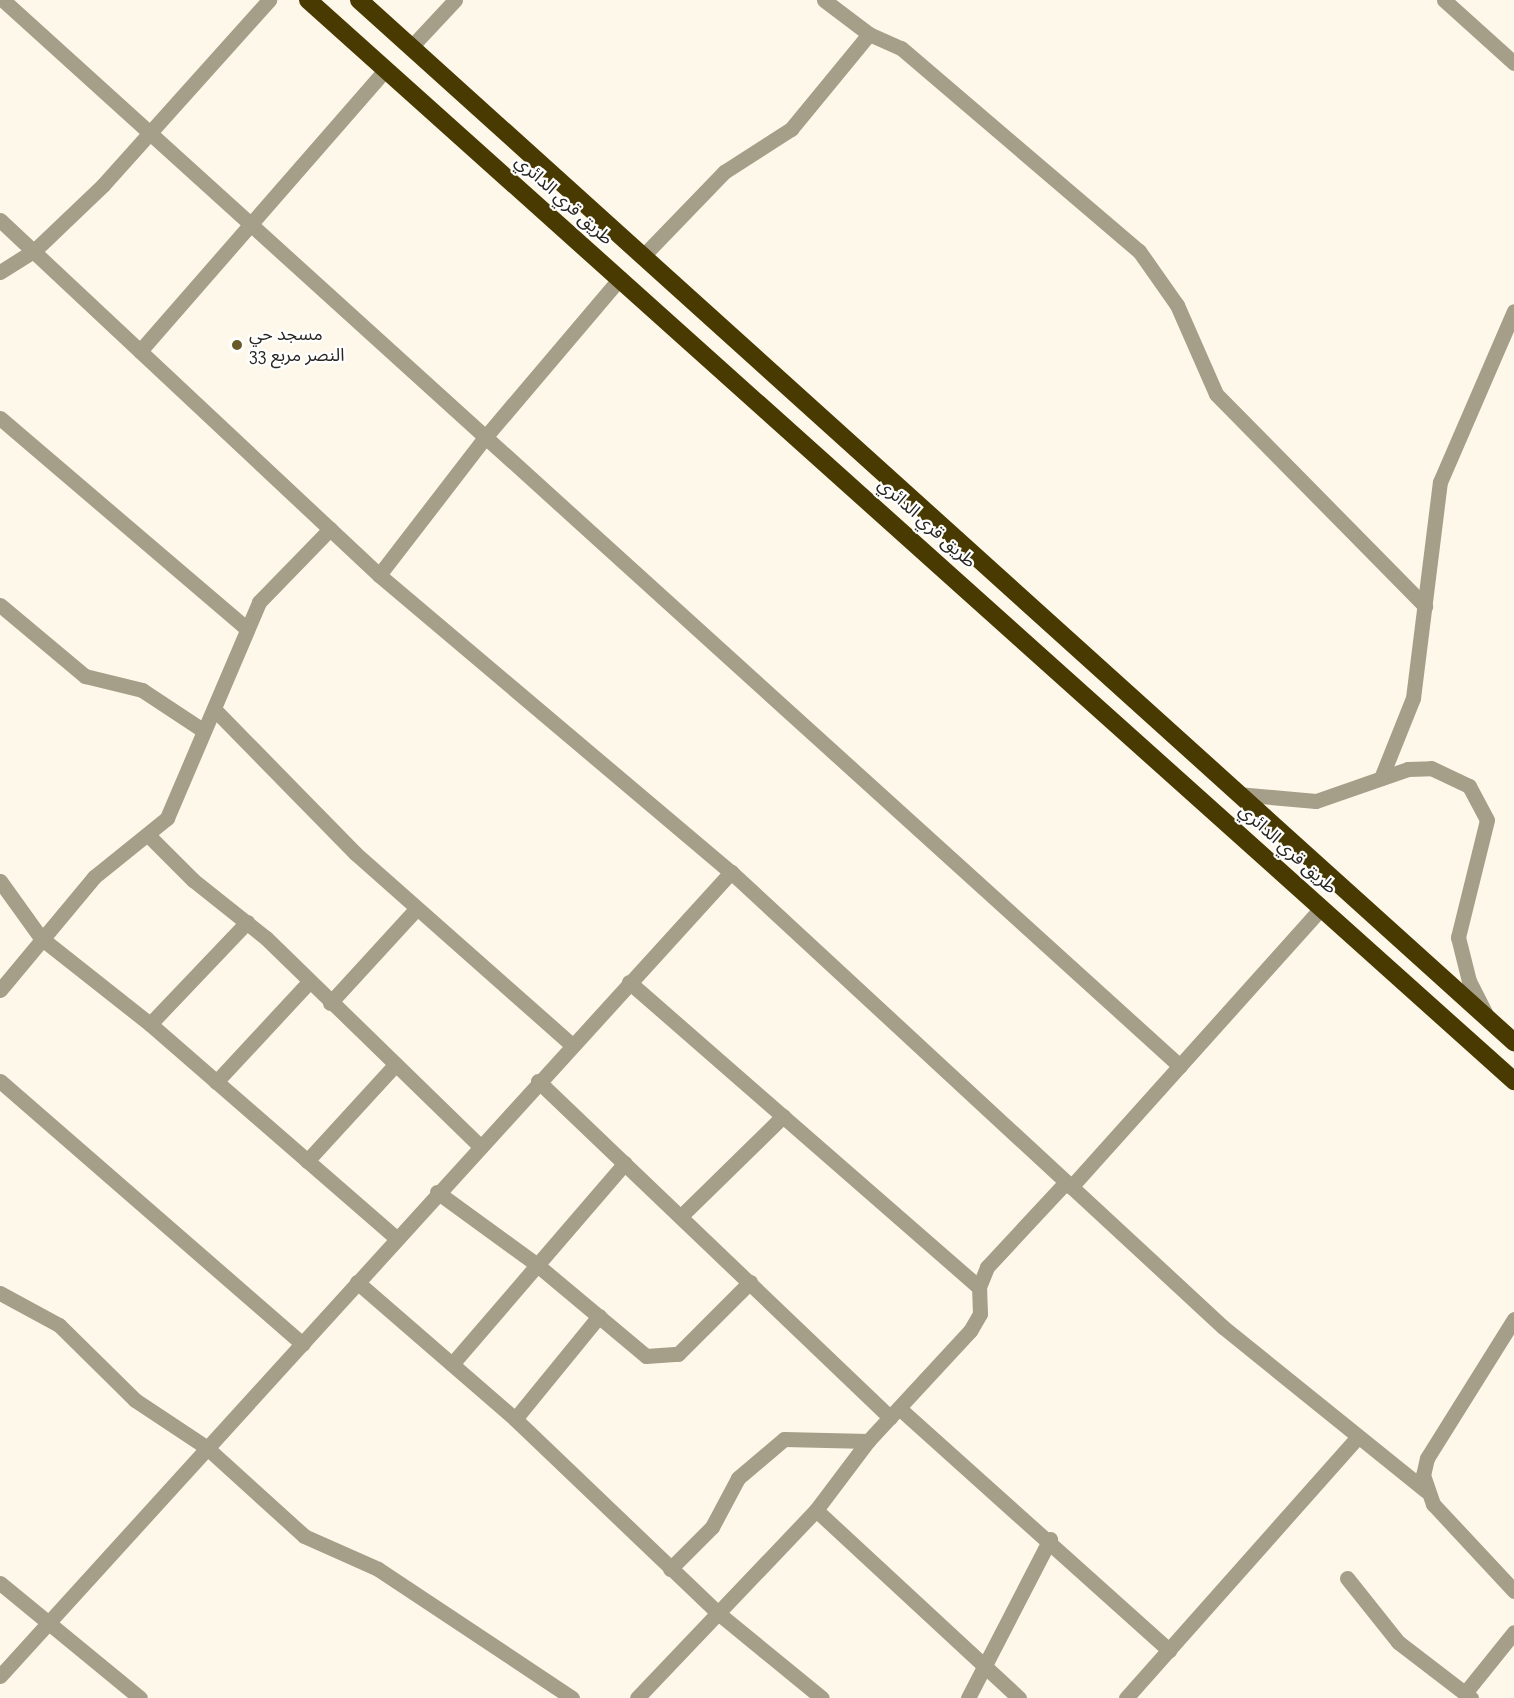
<!DOCTYPE html>
<html>
<head>
<meta charset="utf-8">
<style>
  body { margin:0 }
  #map { position:relative; width:1514px; height:1698px; overflow:hidden; background:#fdf8e9; font-family:"Zilla Slab","Noto Sans Arabic",serif }
  div>[style] { position:absolute }
  .street>* { height:15px; margin:-7.5px; padding:0 7.5px; transform-origin:7.5px; border-radius:7.5px; background:#a59e88 }
  .highway>* { height:18px; margin:-9px; padding:0 9px; transform-origin:9px; border-radius:9px; background:#493a01 }
  .dots>* { width:16px; height:16px; translate:-50% -50%; box-sizing:border-box; border:3px solid #fff; border-radius:50% }
  span { translate:-50% -50%; white-space:nowrap; text-align:center; line-height:1.15; -webkit-text-stroke:4.5px #fff; paint-order:stroke }
  .street-label { font-size:18px; color:#292721 }
  .poi-label { font-size:18px; color:#292721 }
  .left { translate:0 -50%; text-align:left }
</style>
</head>
<body>
<div id="map">
  <div class="street">
    <i style="left:3px;top:0;width:1588px;rotate:42.17deg"></i>
    <i style="left:824px;top:0;width:56px;rotate:37.1deg"></i>
    <i style="left:869px;top:34px;width:35px;rotate:24deg"></i>
    <i style="left:901px;top:48px;width:313px;rotate:40.5deg"></i>
    <i style="left:1139px;top:251px;width:66px;rotate:54.9deg"></i>
    <i style="left:1177px;top:305px;width:97px;rotate:66.3deg"></i>
    <i style="left:1216px;top:394px;width:298px;rotate:45.4deg"></i>
    <i style="left:1444px;top:0;width:94px;rotate:42deg"></i>
    <i style="left:412px;top:46px;width:63px;rotate:-46.9deg"></i>
    <i style="left:0;top:220px;width:519px;rotate:43.13deg"></i>
    <i style="left:379px;top:575px;width:461px;rotate:40.2deg"></i>
    <i style="left:731px;top:872px;width:670px;rotate:42.76deg"></i>
    <i style="left:1223px;top:1327px;width:261px;rotate:38.9deg"></i>
    <i style="left:642px;top:257px;width:118px;rotate:-46deg"></i>
    <i style="left:724px;top:172px;width:80px;rotate:-32.7deg"></i>
    <i style="left:791px;top:129px;width:123px;rotate:-50.6deg"></i>
    <i style="left:0;top:272px;width:41px;rotate:-32.2deg"></i>
    <i style="left:35px;top:250px;width:94px;rotate:-43.7deg"></i>
    <i style="left:103px;top:185px;width:249px;rotate:-48.1deg"></i>
    <i style="left:140px;top:351px;width:374px;rotate:-48.9deg"></i>
    <i style="left:0;top:418px;width:325px;rotate:40.5deg"></i>
    <i style="left:379px;top:575px;width:177px;rotate:-52.4deg"></i>
    <i style="left:487px;top:435px;width:206px;rotate:-49.7deg"></i>
    <i style="left:0;top:605px;width:111px;rotate:39.9deg"></i>
    <i style="left:85px;top:676px;width:59px;rotate:13.8deg"></i>
    <i style="left:142px;top:690px;width:74px;rotate:33.5deg"></i>
    <i style="left:214px;top:709px;width:202px;rotate:45.6deg"></i>
    <i style="left:355px;top:853px;width:288px;rotate:41.5deg"></i>
    <i style="left:1381px;top:778px;width:86px;rotate:-68.2deg"></i>
    <i style="left:1413px;top:698px;width:218px;rotate:-82.9deg"></i>
    <i style="left:1440px;top:482px;width:186px;rotate:-66.6deg"></i>
    <i style="left:1237px;top:794px;width:79px;rotate:5.1deg"></i>
    <i style="left:1316px;top:801px;width:97px;rotate:-19.2deg"></i>
    <i style="left:1408px;top:769px;width:23px;rotate:-2deg"></i>
    <i style="left:1431px;top:768px;width:42px;rotate:25.3deg"></i>
    <i style="left:1469px;top:786px;width:38px;rotate:62deg"></i>
    <i style="left:1487px;top:820px;width:121px;rotate:103.9deg"></i>
    <i style="left:1458px;top:937px;width:45px;rotate:76deg"></i>
    <i style="left:1469px;top:981px;width:37px;rotate:63deg"></i>
    <i style="left:150px;top:837px;width:61px;rotate:45deg"></i>
    <i style="left:193px;top:880px;width:93px;rotate:38.5deg"></i>
    <i style="left:266px;top:938px;width:297px;rotate:44.2deg"></i>
    <i style="left:0;top:881px;width:70px;rotate:54.3deg"></i>
    <i style="left:41px;top:938px;width:139px;rotate:38.3deg"></i>
    <i style="left:150px;top:1024px;width:326px;rotate:41deg"></i>
    <i style="left:629px;top:982px;width:464px;rotate:41.1deg"></i>
    <i style="left:0;top:990px;width:147px;rotate:-50.2deg"></i>
    <i style="left:94px;top:877px;width:94px;rotate:-38.9deg"></i>
    <i style="left:167px;top:818px;width:235px;rotate:-66.9deg"></i>
    <i style="left:259px;top:602px;width:102px;rotate:-45.8deg"></i>
    <i style="left:330px;top:1003px;width:127px;rotate:-47.5deg"></i>
    <i style="left:150px;top:1024px;width:141px;rotate:-46.4deg"></i>
    <i style="left:0;top:1081px;width:401px;rotate:41deg"></i>
    <i style="left:538px;top:1081px;width:487px;rotate:43.7deg"></i>
    <i style="left:216px;top:1082px;width:135px;rotate:-47.1deg"></i>
    <i style="left:307px;top:1161px;width:130px;rotate:-47.5deg"></i>
    <i style="left:1071px;top:1187px;width:375px;rotate:-48.1deg"></i>
    <i style="left:437px;top:1192px;width:122px;rotate:36deg"></i>
    <i style="left:536px;top:1264px;width:143px;rotate:39.9deg"></i>
    <i style="left:646px;top:1356px;width:32px;rotate:-4deg"></i>
    <i style="left:678px;top:1354px;width:102px;rotate:-45deg"></i>
    <i style="left:681px;top:1216px;width:143px;rotate:-44.4deg"></i>
    <i style="left:357px;top:1282px;width:209px;rotate:40.9deg"></i>
    <i style="left:515px;top:1419px;width:281px;rotate:43.7deg"></i>
    <i style="left:718px;top:1613px;width:134px;rotate:39.3deg"></i>
    <i style="left:0;top:1293px;width:67px;rotate:28.5deg"></i>
    <i style="left:59px;top:1325px;width:107px;rotate:44.6deg"></i>
    <i style="left:135px;top:1400px;width:85px;rotate:33.5deg"></i>
    <i style="left:206px;top:1447px;width:132px;rotate:42.2deg"></i>
    <i style="left:304px;top:1536px;width:81px;rotate:24deg"></i>
    <i style="left:378px;top:1569px;width:233px;rotate:33.6deg"></i>
    <i style="left:1514px;top:1319px;width:164px;rotate:122deg"></i>
    <i style="left:1427px;top:1458px;width:17px;rotate:103deg"></i>
    <i style="left:1423px;top:1475px;width:31px;rotate:71deg"></i>
    <i style="left:1433px;top:1504px;width:119px;rotate:47deg"></i>
    <i style="left:452px;top:1364px;width:265px;rotate:-49.3deg"></i>
    <i style="left:899px;top:1408px;width:363px;rotate:41.9deg"></i>
    <i style="left:515px;top:1419px;width:133px;rotate:-50.8deg"></i>
    <i style="left:816px;top:1510px;width:277px;rotate:42.8deg"></i>
    <i style="left:670px;top:1569px;width:59px;rotate:-45deg"></i>
    <i style="left:712px;top:1527px;width:55px;rotate:-62deg"></i>
    <i style="left:738px;top:1478px;width:60px;rotate:-40.3deg"></i>
    <i style="left:784px;top:1439px;width:84px;rotate:1.4deg"></i>
    <i style="left:1347px;top:1578px;width:82px;rotate:51.4deg"></i>
    <i style="left:1398px;top:1642px;width:92px;rotate:37.5deg"></i>
    <i style="left:0;top:1583px;width:181px;rotate:39.4deg"></i>
    <i style="left:0;top:1676px;width:1087px;rotate:-47.72deg"></i>
    <i style="left:1465px;top:1693px;width:78px;rotate:-51.2deg"></i>
    <i style="left:637px;top:1698px;width:260px;rotate:-46.4deg"></i>
    <i style="left:816px;top:1510px;width:86px;rotate:-53deg"></i>
    <i style="left:868px;top:1441px;width:150px;rotate:-47.2deg"></i>
    <i style="left:970px;top:1331px;width:20px;rotate:-60deg"></i>
    <i style="left:980px;top:1314px;width:27px;rotate:-92deg"></i>
    <i style="left:979px;top:1287px;width:22px;rotate:-68deg"></i>
    <i style="left:987px;top:1267px;width:116px;rotate:-47.1deg"></i>
    <i style="left:968px;top:1698px;width:179px;rotate:-62.7deg"></i>
    <i style="left:1126px;top:1698px;width:348px;rotate:-48.4deg"></i>
  </div>
  <div class="highway">
    <i style="left:308px;top:0;width:1620px;rotate:41.87deg"></i>
    <i style="left:359px;top:0;width:1556px;rotate:42.06deg"></i>
  </div>
  <div class="dots">
    <i style="left:237px;top:345px;background:#6a5a28"></i>
  </div>
  <div class="street-label">
    <span style="left:564px;top:200px;rotate:42deg">طريق قري الدائري</span>
    <span style="left:927px;top:523px;rotate:42deg">طريق قري الدائري</span>
    <span style="left:1288px;top:849px;rotate:42deg">طريق قري الدائري</span>
  </div>
  <div class="poi-label">
    <span class="left" style="left:249px;top:345px">مسجد حي<br>النصر مربع 33</span>
  </div>
</div>
</body>
</html>
